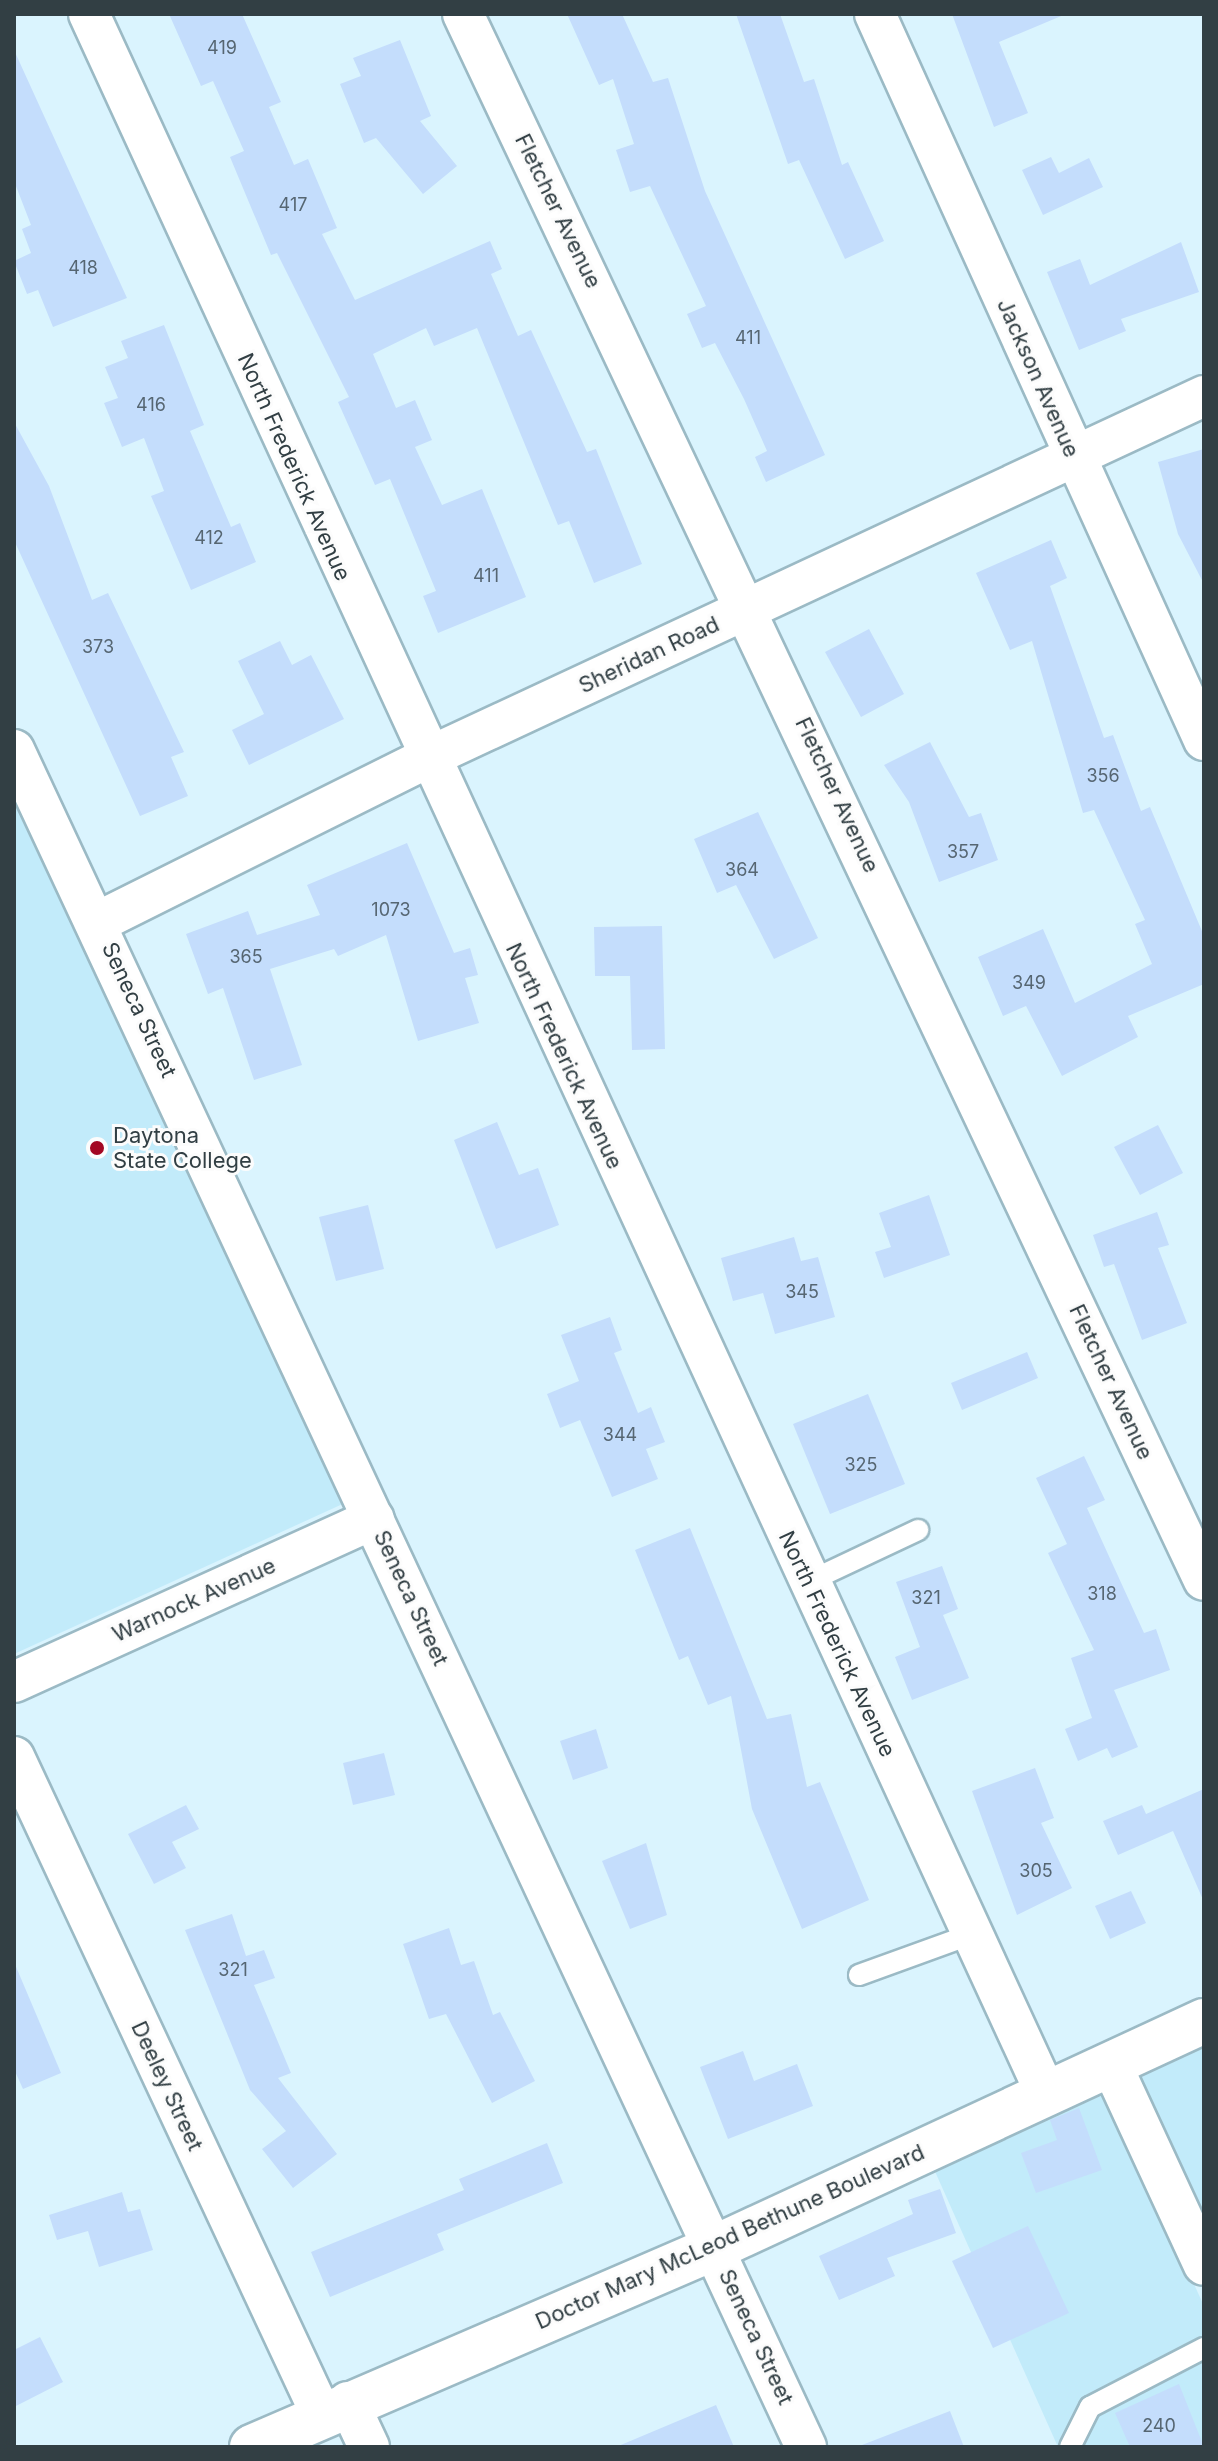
<!DOCTYPE html>
<html>
<head>
<meta charset="utf-8">
<style>
  body { margin:0 }
  #map { position:relative; width:1218px; height:2461px; overflow:hidden; background:#daf4fe; font-family:Inter,sans-serif }
  div>[style] { position:absolute }
  .built>* { inset:0; background:#c2ebfa }
  .building>* { inset:0; background:#c4ddfc }
  .roads { filter:drop-shadow(2px 0 #9bbac5) drop-shadow(-2px 0 #9bbac5) drop-shadow(0 2px #9bbac5) drop-shadow(0 -2px #9bbac5) }
  .lane>* { height:20px; margin:-10px; padding:0 10px; transform-origin:10px; border-radius:10px; background:#fff }
  .street>* { height:40px; margin:-20px; padding:0 20px; transform-origin:20px; border-radius:20px; background:#fff }
  .secondary>* { height:44px; margin:-22px; padding:0 22px; transform-origin:22px; border-radius:22px; background:#fff }
  .dots>* { width:22px; height:22px; translate:-50% -50%; box-sizing:border-box; border:4px solid #fcfcfc; border-radius:50% }
  span { translate:-50% -50%; white-space:nowrap; text-align:center; line-height:1.15; -webkit-text-stroke:6px #fcfcfc; paint-order:stroke }
  .number-label { font-size:18px; color:#566672 }
  .number-label span { -webkit-text-stroke-width:0 }
  .street-label { font-size:22px; color:#323f44 }
  .poi-label { font-size:22px; color:#323f44 }
  .left { translate:0 -50%; text-align:left }
  .frame { position:absolute; inset:0; border:16px solid #323f44; pointer-events:none }
</style>
</head>
<body>
<div id="map">
  <div class="built">
    <i style="clip-path:polygon(14px 794px,347px 1502px,14px 1654px)"></i>
    <i style="clip-path:polygon(1204px 2041px,1204px 2224px,1135px 2074px)"></i>
    <i style="clip-path:polygon(1104px 2088px,1204px 2306px,1204px 2447px,1058px 2447px,933px 2167px)"></i>
  </div>
  <div class="building">
    <i style="clip-path:polygon(169px 14px,242px 14px,281px 102px,269px 107px,294px 165px,308px 159px,337px 228px,322px 234px,355px 300px,490px 241px,502px 269px,491px 274px,518px 336px,531px 330px,587px 452px,596px 449px,642px 564px,594px 583px,569px 521px,558px 525px,477px 328px,434px 346px,426px 328px,373px 354px,396px 408px,415px 400px,432px 440px,415px 447px,442px 505px,482px 489px,526px 597px,438px 633px,423px 596px,436px 591px,390px 479px,375px 485px,338px 402px,349px 397px,277px 253px,271px 255px,230px 157px,244px 151px,213px 81px,201px 86px)"></i>
    <i style="clip-path:polygon(567px 14px,622px 14px,653px 82px,668px 78px,705px 191px,825px 455px,766px 482px,755px 457px,767px 451px,744px 399px,715px 343px,702px 348px,687px 314px,706px 306px,650px 186px,630px 192px,616px 150px,634px 144px,613px 79px,599px 85px)"></i>
    <i style="clip-path:polygon(736px 14px,780px 14px,804px 82px,814px 79px,842px 165px,848px 162px,884px 241px,845px 259px,799px 160px,788px 164px)"></i>
    <i style="clip-path:polygon(952px 14px,1066px 14px,999px 42px,1028px 113px,994px 127px)"></i>
    <i style="clip-path:polygon(400px 40px,431px 116px,420px 121px,457px 166px,423px 194px,376px 138px,364px 143px,340px 84px,361px 76px,353px 58px)"></i>
    <i style="clip-path:polygon(14px 50px,127px 298px,53px 327px,38px 290px,27px 294px,14px 261px,31px 253px,22px 229px,31px 225px,14px 181px)"></i>
    <i style="clip-path:polygon(1051px 157px,1059px 173px,1089px 158px,1103px 187px,1043px 215px,1022px 170px)"></i>
    <i style="clip-path:polygon(1181px 242px,1199px 292px,1121px 319px,1126px 331px,1079px 350px,1047px 272px,1080px 259px,1090px 285px)"></i>
    <i style="clip-path:polygon(164px 325px,204px 425px,190px 431px,231px 527px,240px 523px,256px 562px,191px 590px,151px 496px,164px 491px,144px 438px,122px 447px,104px 403px,118px 398px,105px 367px,128px 358px,121px 341px)"></i>
    <i style="clip-path:polygon(14px 422px,49px 486px,92px 600px,108px 593px,184px 752px,171px 757px,188px 796px,140px 816px,14px 540px)"></i>
    <i style="clip-path:polygon(1204px 449px,1204px 584px,1178px 534px,1158px 462px)"></i>
    <i style="clip-path:polygon(1051px 540px,1067px 578px,1050px 586px,1104px 738px,1113px 735px,1141px 811px,1150px 807px,1204px 936px,1204px 984px,1128px 1016px,1138px 1037px,1062px 1076px,1026px 1006px,1003px 1016px,978px 957px,1043px 929px,1075px 1003px,1152px 964px,1135px 924px,1145px 920px,1094px 810px,1083px 813px,1032px 641px,1010px 650px,976px 573px)"></i>
    <i style="clip-path:polygon(869px 629px,904px 694px,861px 717px,825px 652px)"></i>
    <i style="clip-path:polygon(280px 641px,292px 665px,311px 655px,344px 719px,249px 765px,232px 730px,264px 714px,238px 661px)"></i>
    <i style="clip-path:polygon(930px 742px,969px 817px,981px 813px,998px 860px,939px 882px,909px 802px,884px 765px)"></i>
    <i style="clip-path:polygon(758px 812px,818px 938px,774px 959px,736px 885px,717px 893px,694px 839px)"></i>
    <i style="clip-path:polygon(407px 843px,454px 953px,470px 948px,478px 975px,465px 978px,479px 1023px,418px 1041px,386px 935px,338px 956px,334px 949px,270px 969px,302px 1065px,254px 1080px,223px 988px,208px 994px,186px 934px,248px 911px,257px 935px,320px 915px,307px 885px)"></i>
    <i style="clip-path:polygon(662px 926px,665px 1049px,632px 1050px,630px 976px,595px 976px,594px 927px)"></i>
    <i style="clip-path:polygon(497px 1122px,519px 1175px,538px 1168px,559px 1225px,496px 1249px,454px 1140px)"></i>
    <i style="clip-path:polygon(1158px 1125px,1183px 1173px,1140px 1195px,1114px 1147px)"></i>
    <i style="clip-path:polygon(929px 1195px,950px 1255px,884px 1278px,875px 1252px,891px 1247px,879px 1213px)"></i>
    <i style="clip-path:polygon(368px 1205px,384px 1269px,336px 1281px,319px 1217px)"></i>
    <i style="clip-path:polygon(1157px 1212px,1169px 1245px,1158px 1248px,1187px 1323px,1142px 1340px,1114px 1264px,1104px 1267px,1093px 1235px)"></i>
    <i style="clip-path:polygon(794px 1237px,801px 1261px,818px 1257px,835px 1317px,775px 1334px,763px 1293px,733px 1301px,721px 1258px)"></i>
    <i style="clip-path:polygon(610px 1317px,622px 1350px,614px 1353px,638px 1413px,651px 1407px,665px 1442px,646px 1449px,658px 1479px,612px 1497px,580px 1420px,560px 1428px,547px 1394px,579px 1381px,561px 1335px)"></i>
    <i style="clip-path:polygon(1027px 1352px,1038px 1378px,962px 1410px,951px 1383px)"></i>
    <i style="clip-path:polygon(868px 1394px,905px 1484px,830px 1514px,793px 1424px)"></i>
    <i style="clip-path:polygon(1084px 1456px,1105px 1500px,1087px 1508px,1144px 1633px,1156px 1629px,1170px 1670px,1114px 1690px,1138px 1747px,1112px 1758px,1107px 1748px,1078px 1761px,1065px 1729px,1092px 1718px,1071px 1658px,1094px 1650px,1048px 1553px,1067px 1544px,1036px 1478px)"></i>
    <i style="clip-path:polygon(690px 1528px,767px 1719px,791px 1714px,807px 1787px,820px 1782px,869px 1900px,802px 1929px,752px 1809px,731px 1696px,708px 1705px,688px 1656px,679px 1660px,635px 1550px)"></i>
    <i style="clip-path:polygon(942px 1566px,958px 1609px,943px 1615px,969px 1678px,912px 1700px,895px 1657px,920px 1647px,896px 1582px)"></i>
    <i style="clip-path:polygon(596px 1729px,608px 1768px,573px 1780px,560px 1741px)"></i>
    <i style="clip-path:polygon(384px 1753px,395px 1795px,353px 1805px,343px 1763px)"></i>
    <i style="clip-path:polygon(1035px 1768px,1054px 1818px,1041px 1823px,1072px 1888px,1017px 1915px,972px 1791px)"></i>
    <i style="clip-path:polygon(1204px 1789px,1204px 1902px,1173px 1831px,1118px 1855px,1103px 1821px,1142px 1805px,1146px 1814px)"></i>
    <i style="clip-path:polygon(186px 1805px,199px 1829px,172px 1842px,186px 1868px,154px 1884px,128px 1834px)"></i>
    <i style="clip-path:polygon(646px 1843px,667px 1915px,630px 1929px,602px 1861px)"></i>
    <i style="clip-path:polygon(1131px 1891px,1146px 1923px,1110px 1939px,1095px 1906px)"></i>
    <i style="clip-path:polygon(232px 1914px,246px 1956px,264px 1950px,275px 1978px,254px 1985px,291px 2073px,278px 2078px,337px 2154px,293px 2188px,262px 2149px,286px 2131px,250px 2090px,185px 1930px)"></i>
    <i style="clip-path:polygon(449px 1928px,461px 1965px,474px 1961px,493px 2015px,500px 2012px,535px 2081px,492px 2103px,446px 2014px,429px 2019px,403px 1944px)"></i>
    <i style="clip-path:polygon(14px 1962px,61px 2073px,23px 2089px,14px 2069px)"></i>
    <i style="clip-path:polygon(743px 2051px,754px 2081px,797px 2064px,813px 2106px,728px 2139px,700px 2067px)"></i>
    <i style="clip-path:polygon(1079px 2108px,1102px 2170px,1036px 2193px,1021px 2153px,1057px 2140px,1050px 2120px)"></i>
    <i style="clip-path:polygon(547px 2143px,563px 2183px,437px 2234px,444px 2250px,330px 2297px,311px 2252px,464px 2190px,459px 2179px)"></i>
    <i style="clip-path:polygon(940px 2189px,956px 2233px,887px 2258px,895px 2276px,839px 2300px,819px 2256px,913px 2214px,908px 2200px)"></i>
    <i style="clip-path:polygon(122px 2192px,128px 2212px,140px 2209px,153px 2250px,99px 2267px,88px 2231px,57px 2240px,49px 2215px)"></i>
    <i style="clip-path:polygon(1028px 2226px,1069px 2313px,993px 2348px,952px 2261px)"></i>
    <i style="clip-path:polygon(40px 2337px,63px 2382px,14px 2407px,14px 2350px)"></i>
    <i style="clip-path:polygon(1179px 2384px,1204px 2447px,1130px 2447px,1115px 2413px)"></i>
    <i style="clip-path:polygon(716px 2405px,734px 2447px,616px 2447px)"></i>
    <i style="clip-path:polygon(950px 2411px,964px 2447px,863px 2447px,862px 2445px)"></i>
  </div>
  <div class="roads">
    <div class="lane">
      <i style="left:808px;top:1582px;width:122px;rotate:-25.3deg"></i>
      <i style="left:859px;top:1975px;width:120px;rotate:-19.9deg"></i>
      <i style="left:1070px;top:2447px;width:45px;rotate:-63.4deg"></i>
      <i style="left:1090px;top:2407px;width:128px;rotate:-27.4deg"></i>
    </div>
    <div class="street">
      <i style="left:89px;top:14px;width:2290px;rotate:65.29deg"></i>
      <i style="left:463px;top:14px;width:1732px;rotate:64.68deg"></i>
      <i style="left:875px;top:14px;width:797px;rotate:65.62deg"></i>
      <i style="left:14px;top:750px;width:1873px;rotate:64.98deg"></i>
      <i style="left:98px;top:922px;width:368px;rotate:-26.5deg"></i>
      <i style="left:427px;top:758px;width:857px;rotate:-24.98deg"></i>
      <i style="left:14px;top:1682px;width:395px;rotate:-24.4deg"></i>
      <i style="left:14px;top:1757px;width:725px;rotate:64.95deg"></i>
      <i style="left:1111px;top:2064px;width:221px;rotate:65.2deg"></i>
      <i style="left:348px;top:2402px;width:50px;rotate:65deg"></i>
    </div>
    <div class="secondary">
      <i style="left:252px;top:2447px;width:503px;rotate:-23.3deg"></i>
      <i style="left:714px;top:2248px;width:540px;rotate:-24.86deg"></i>
    </div>
  </div>
  <div class="dots">
    <i style="left:97px;top:1148px;background:#a30722"></i>
  </div>
  <div class="number-label">
    <span style="left:222px;top:48px">419</span>
    <span style="left:293px;top:205px">417</span>
    <span style="left:83px;top:268px">418</span>
    <span style="left:748px;top:338px">411</span>
    <span style="left:151px;top:405px">416</span>
    <span style="left:209px;top:538px">412</span>
    <span style="left:486px;top:576px">411</span>
    <span style="left:98px;top:647px">373</span>
    <span style="left:1103px;top:776px">356</span>
    <span style="left:963px;top:852px">357</span>
    <span style="left:742px;top:870px">364</span>
    <span style="left:391px;top:910px">1073</span>
    <span style="left:246px;top:957px">365</span>
    <span style="left:1029px;top:983px">349</span>
    <span style="left:802px;top:1292px">345</span>
    <span style="left:620px;top:1435px">344</span>
    <span style="left:861px;top:1465px">325</span>
    <span style="left:1102px;top:1594px">318</span>
    <span style="left:926px;top:1598px">321</span>
    <span style="left:1036px;top:1871px">305</span>
    <span style="left:233px;top:1970px">321</span>
    <span style="left:1159px;top:2426px">240</span>
  </div>
  <div class="street-label">
    <span style="left:558px;top:211px;rotate:64deg">Fletcher Avenue</span>
    <span style="left:1038px;top:378px;rotate:66deg">Jackson Avenue</span>
    <span style="left:294px;top:467px;rotate:66deg">North Frederick Avenue</span>
    <span style="left:649px;top:655px;rotate:-25deg">Sheridan Road</span>
    <span style="left:837px;top:795px;rotate:65deg">Fletcher Avenue</span>
    <span style="left:139px;top:1010px;rotate:65deg">Seneca Street</span>
    <span style="left:564px;top:1056px;rotate:65deg">North Frederick Avenue</span>
    <span style="left:1111px;top:1382px;rotate:65deg">Fletcher Avenue</span>
    <span style="left:411px;top:1598px;rotate:65deg">Seneca Street</span>
    <span style="left:194px;top:1600px;rotate:-24deg">Warnock Avenue</span>
    <span style="left:837px;top:1644px;rotate:65deg">North Frederick Avenue</span>
    <span style="left:167px;top:2086px;rotate:65deg">Deeley Street</span>
    <span style="left:730px;top:2237px;rotate:-24deg">Doctor Mary McLeod Bethune Boulevard</span>
    <span style="left:756px;top:2337px;rotate:65deg">Seneca Street</span>
  </div>
  <div class="poi-label">
    <span class="left" style="left:113px;top:1148px">Daytona<br>State College</span>
  </div>
  <div class="frame"></div>
</div>
</body>
</html>
